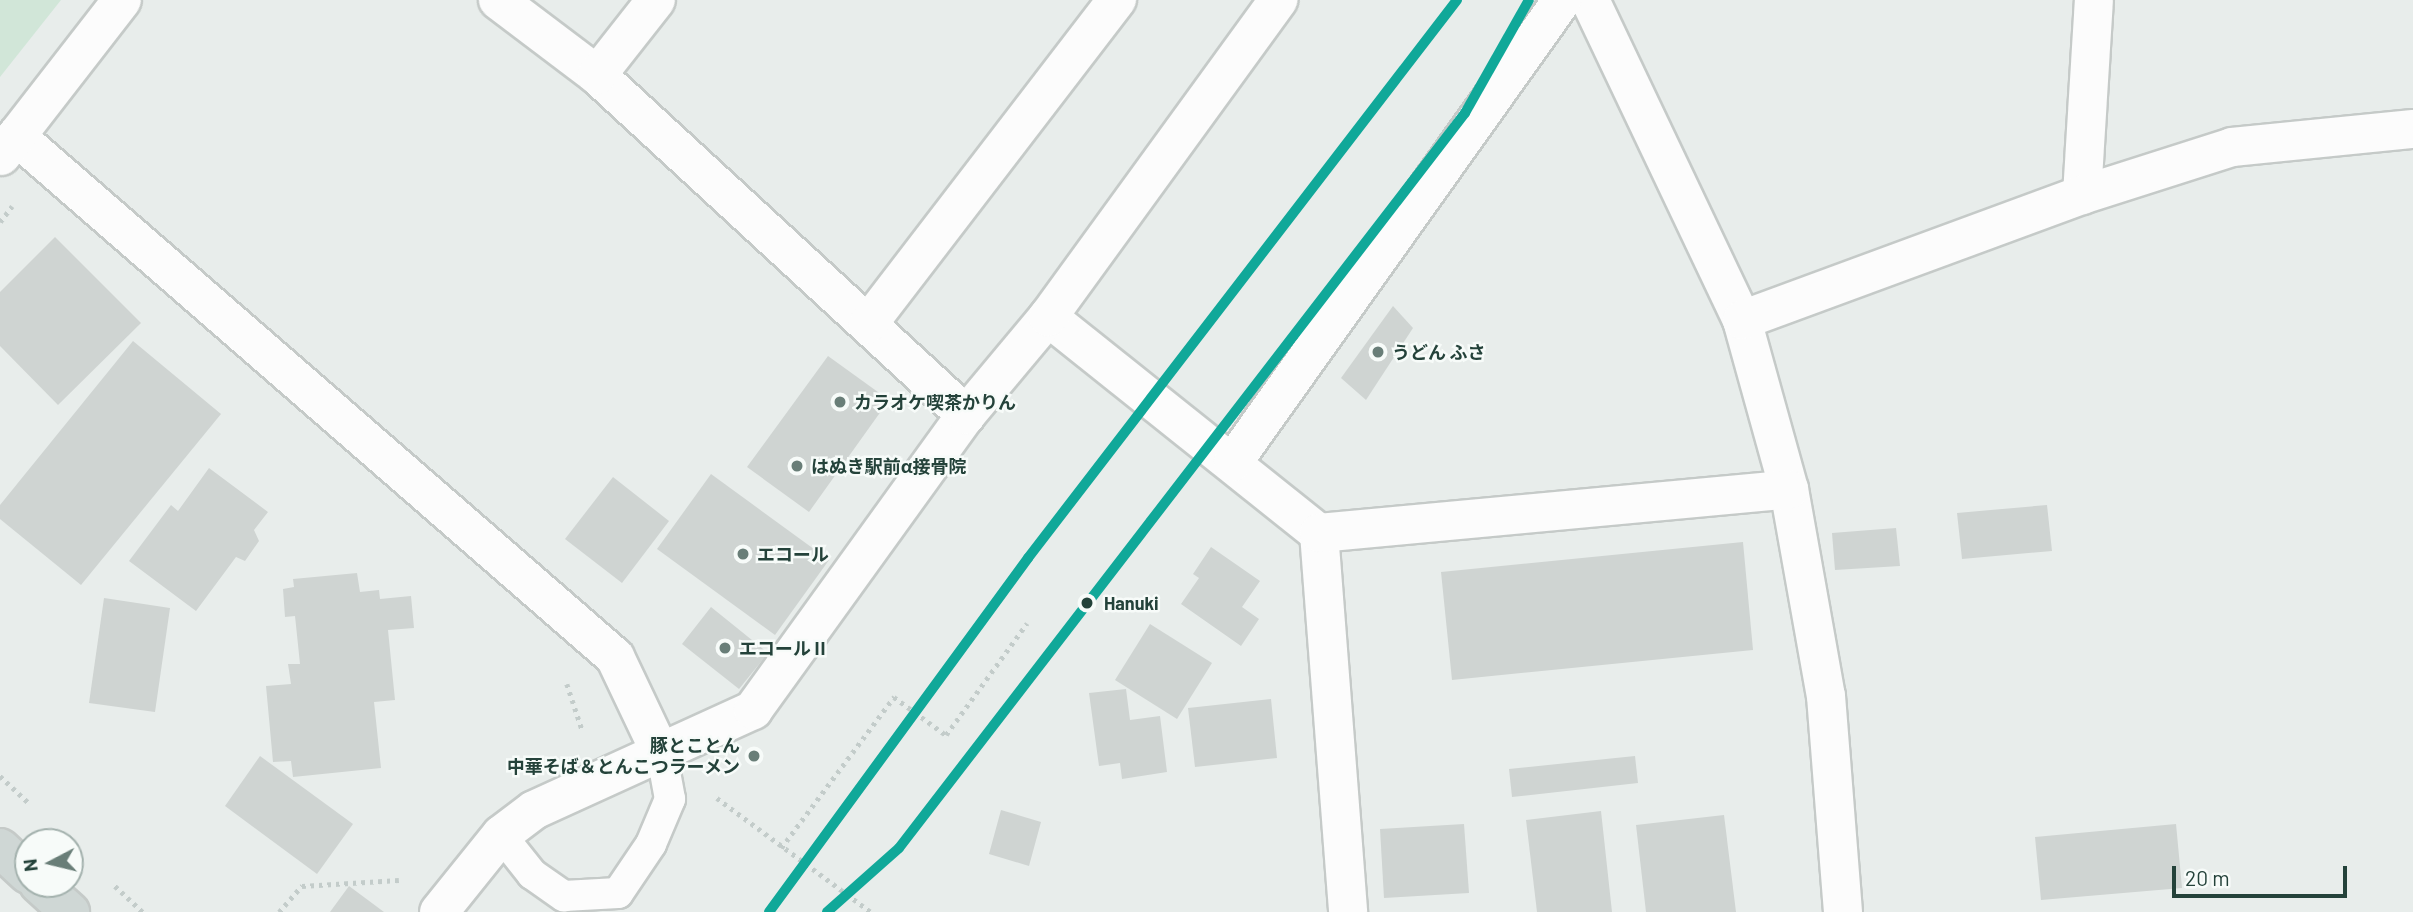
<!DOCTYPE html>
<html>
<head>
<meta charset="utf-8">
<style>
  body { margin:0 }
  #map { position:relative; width:2413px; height:912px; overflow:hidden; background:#e8edeb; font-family:Barlow,"Noto Sans JP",sans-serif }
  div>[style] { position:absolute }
  .green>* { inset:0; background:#d1e6d8 }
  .building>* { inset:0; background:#cfd4d2 }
  .path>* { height:4.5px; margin-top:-2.25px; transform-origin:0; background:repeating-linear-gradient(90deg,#c3ccca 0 3.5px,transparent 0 8.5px) }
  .roads { filter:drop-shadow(2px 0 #c5cac8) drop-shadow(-2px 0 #c5cac8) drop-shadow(0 2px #c5cac8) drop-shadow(0 -2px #c5cac8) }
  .lane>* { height:30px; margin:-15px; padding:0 15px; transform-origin:15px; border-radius:15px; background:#fcfcfc }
  .street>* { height:38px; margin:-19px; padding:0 19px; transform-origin:19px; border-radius:19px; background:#fcfcfc }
  .primary>* { height:38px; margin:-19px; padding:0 19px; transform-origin:19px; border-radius:19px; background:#cfd7d5 }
  .rail-1>* { height:10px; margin:-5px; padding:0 5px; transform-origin:5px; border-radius:5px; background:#10a899 }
  .dots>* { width:19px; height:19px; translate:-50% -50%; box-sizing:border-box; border:4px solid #f7fbf9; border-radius:50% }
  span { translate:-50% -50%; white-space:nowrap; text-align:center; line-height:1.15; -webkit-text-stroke:5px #f7fbf9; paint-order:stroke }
  .poi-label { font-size:18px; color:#24423a; font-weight:700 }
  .left { translate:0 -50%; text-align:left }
  .right { translate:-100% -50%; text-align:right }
  .stop-label { font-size:18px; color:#24423a; font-weight:700 }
  .north { position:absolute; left:14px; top:828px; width:70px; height:70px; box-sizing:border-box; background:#f7fbf9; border:2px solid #a3b1ad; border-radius:50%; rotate:263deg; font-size:19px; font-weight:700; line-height:28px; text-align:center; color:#24423a }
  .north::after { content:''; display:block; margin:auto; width:24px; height:32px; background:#697e78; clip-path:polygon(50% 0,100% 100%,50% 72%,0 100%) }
  .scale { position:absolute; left:2172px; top:866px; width:175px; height:32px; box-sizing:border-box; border:4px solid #24423a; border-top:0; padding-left:9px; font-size:21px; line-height:24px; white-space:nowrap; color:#24423a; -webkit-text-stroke:5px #f7fbf9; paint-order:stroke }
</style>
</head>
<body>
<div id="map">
  <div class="green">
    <i style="clip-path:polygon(0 0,61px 0,0 77px)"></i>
  </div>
  <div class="building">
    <i style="clip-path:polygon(55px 237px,141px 323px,58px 405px,0 346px,0 292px)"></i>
    <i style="clip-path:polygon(1393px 306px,1413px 328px,1366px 400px,1341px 378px)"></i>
    <i style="clip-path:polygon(133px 341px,221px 414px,81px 585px,0 519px,0 505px)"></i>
    <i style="clip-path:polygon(828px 356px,889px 400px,809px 512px,747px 467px)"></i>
    <i style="clip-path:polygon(209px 468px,268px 512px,254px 530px,259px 541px,245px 561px,236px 557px,196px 611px,129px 561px,171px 505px,178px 511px)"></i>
    <i style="clip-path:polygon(711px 474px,829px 560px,775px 635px,657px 549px)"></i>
    <i style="clip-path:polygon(613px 477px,669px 521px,622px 583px,565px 539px)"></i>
    <i style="clip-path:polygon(2047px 505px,2052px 551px,1962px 559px,1957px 513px)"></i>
    <i style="clip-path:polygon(1896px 528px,1900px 566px,1835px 570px,1832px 533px)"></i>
    <i style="clip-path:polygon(1743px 542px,1753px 650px,1452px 680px,1441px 572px)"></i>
    <i style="clip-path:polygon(1211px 547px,1260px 581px,1242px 607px,1259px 619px,1241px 646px,1181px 604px,1199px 578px,1193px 574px)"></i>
    <i style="clip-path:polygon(357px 573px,360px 592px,379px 590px,380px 599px,411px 596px,414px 628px,388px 630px,395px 700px,374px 702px,381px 768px,293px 777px,291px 761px,273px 762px,266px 686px,291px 684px,288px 664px,300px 664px,295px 616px,285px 617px,283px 589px,294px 587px,293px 579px)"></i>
    <i style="clip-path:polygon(104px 598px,170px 608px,155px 712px,89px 703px)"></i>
    <i style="clip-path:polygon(711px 607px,768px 653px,739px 689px,682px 644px)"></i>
    <i style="clip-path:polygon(1150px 624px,1212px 663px,1177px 719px,1115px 680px)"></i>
    <i style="clip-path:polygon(1126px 689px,1130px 720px,1160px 716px,1167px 772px,1122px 779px,1120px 763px,1099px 766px,1089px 693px)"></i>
    <i style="clip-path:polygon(1271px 699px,1277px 758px,1195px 767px,1188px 708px)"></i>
    <i style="clip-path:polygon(260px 756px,353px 824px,317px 874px,225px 806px)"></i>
    <i style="clip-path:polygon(1635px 756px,1638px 783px,1512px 797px,1509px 769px)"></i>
    <i style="clip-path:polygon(1001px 810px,1041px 822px,1029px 866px,989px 854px)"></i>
    <i style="clip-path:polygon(1601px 811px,1612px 912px,1537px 912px,1526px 820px)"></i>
    <i style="clip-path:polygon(1724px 815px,1736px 912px,1646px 912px,1636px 825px)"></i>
    <i style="clip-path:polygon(1464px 824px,1469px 893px,1384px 898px,1380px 829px)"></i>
    <i style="clip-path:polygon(2176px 824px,2182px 888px,2041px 900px,2035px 837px)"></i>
    <i style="clip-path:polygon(349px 886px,384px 912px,330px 912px)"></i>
  </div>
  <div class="path">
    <i style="left:0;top:222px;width:20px;rotate:-53deg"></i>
    <i style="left:567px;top:684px;width:47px;rotate:71.6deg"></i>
    <i style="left:0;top:776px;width:42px;rotate:43.1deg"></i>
    <i style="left:717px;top:798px;width:192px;rotate:36.5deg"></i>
    <i style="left:781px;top:848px;width:189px;rotate:-53.2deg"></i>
    <i style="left:894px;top:697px;width:64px;rotate:36.2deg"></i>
    <i style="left:946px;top:735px;width:138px;rotate:-54.1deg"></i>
    <i style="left:115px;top:886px;width:38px;rotate:43deg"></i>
    <i style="left:279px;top:912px;width:35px;rotate:-49deg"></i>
    <i style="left:302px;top:886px;width:97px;rotate:-3.5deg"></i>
  </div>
  <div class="roads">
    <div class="lane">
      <i style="left:501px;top:835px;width:50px;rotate:51.5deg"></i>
      <i style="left:532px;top:874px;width:39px;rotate:35deg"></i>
      <i style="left:564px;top:896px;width:54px;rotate:-3.2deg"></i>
      <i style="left:618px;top:893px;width:59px;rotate:-56deg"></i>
      <i style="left:651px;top:844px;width:49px;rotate:-67.1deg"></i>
      <i style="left:670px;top:799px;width:44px;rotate:-100.5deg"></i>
    </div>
    <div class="street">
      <i style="left:498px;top:0;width:124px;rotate:37.1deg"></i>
      <i style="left:597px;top:75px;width:502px;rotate:42.66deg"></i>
      <i style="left:1590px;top:0;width:354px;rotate:64.6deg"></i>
      <i style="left:1742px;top:320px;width:175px;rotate:74.5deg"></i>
      <i style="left:1789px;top:489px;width:210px;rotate:79.9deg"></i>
      <i style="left:1826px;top:696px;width:217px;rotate:85.5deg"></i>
      <i style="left:597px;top:75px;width:95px;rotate:-51.8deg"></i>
      <i style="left:16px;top:136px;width:794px;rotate:41.02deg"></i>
      <i style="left:615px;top:657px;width:110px;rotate:64.6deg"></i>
      <i style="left:1px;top:156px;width:197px;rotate:-52.2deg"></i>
      <i style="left:2082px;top:195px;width:195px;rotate:-86.5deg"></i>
      <i style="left:1048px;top:317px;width:347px;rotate:38.6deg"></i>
      <i style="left:1319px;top:533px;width:380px;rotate:85.6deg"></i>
      <i style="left:1742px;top:320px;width:362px;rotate:-20.2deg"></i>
      <i style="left:2082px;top:195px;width:157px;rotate:-17.7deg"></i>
      <i style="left:2232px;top:147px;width:182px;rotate:-5.7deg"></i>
      <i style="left:868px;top:324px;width:409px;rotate:-52.5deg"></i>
      <i style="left:1233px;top:462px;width:567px;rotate:-54.54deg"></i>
      <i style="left:1319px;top:533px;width:472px;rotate:-5.3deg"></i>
      <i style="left:439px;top:912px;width:99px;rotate:-51.2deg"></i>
      <i style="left:501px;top:835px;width:41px;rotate:-37.1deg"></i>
      <i style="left:534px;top:810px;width:241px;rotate:-24.5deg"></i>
      <i style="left:753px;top:710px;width:364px;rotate:-54.2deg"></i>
      <i style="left:966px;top:415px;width:128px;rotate:-50.1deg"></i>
      <i style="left:1048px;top:317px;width:392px;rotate:-54deg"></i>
    </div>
    <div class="primary">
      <i style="left:0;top:848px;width:38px;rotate:43deg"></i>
      <i style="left:39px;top:884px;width:42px;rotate:42.1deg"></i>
    </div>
  </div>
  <div class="rail-1">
    <i style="left:769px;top:912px;width:439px;rotate:-53.8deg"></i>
    <i style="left:1028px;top:558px;width:704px;rotate:-52.45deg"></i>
    <i style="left:827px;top:912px;width:96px;rotate:-41.6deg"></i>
    <i style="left:899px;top:848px;width:928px;rotate:-52.4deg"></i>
    <i style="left:1465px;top:113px;width:130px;rotate:-60.5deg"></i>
  </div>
  <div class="dots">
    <i style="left:1378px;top:352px;background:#697e78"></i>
    <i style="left:840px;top:402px;background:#697e78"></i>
    <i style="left:797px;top:466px;background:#697e78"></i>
    <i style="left:743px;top:554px;background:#697e78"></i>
    <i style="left:1087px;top:603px;background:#24423a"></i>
    <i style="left:725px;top:648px;background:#697e78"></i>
    <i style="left:754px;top:756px;background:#697e78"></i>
  </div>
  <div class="poi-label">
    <span class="left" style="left:1392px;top:352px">うどん ふさ</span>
    <span class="left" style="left:854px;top:402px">カラオケ喫茶かりん</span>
    <span class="left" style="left:811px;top:466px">はぬき駅前α接骨院</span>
    <span class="left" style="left:757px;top:554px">エコール</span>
    <span class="left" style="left:739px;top:648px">エコールⅡ</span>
    <span class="right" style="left:740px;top:756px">豚とことん<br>中華そば＆とんこつラーメン</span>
  </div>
  <div class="stop-label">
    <span class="left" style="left:1104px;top:603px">Hanuki</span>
  </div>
  <div class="north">N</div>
  <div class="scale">20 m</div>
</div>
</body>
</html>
